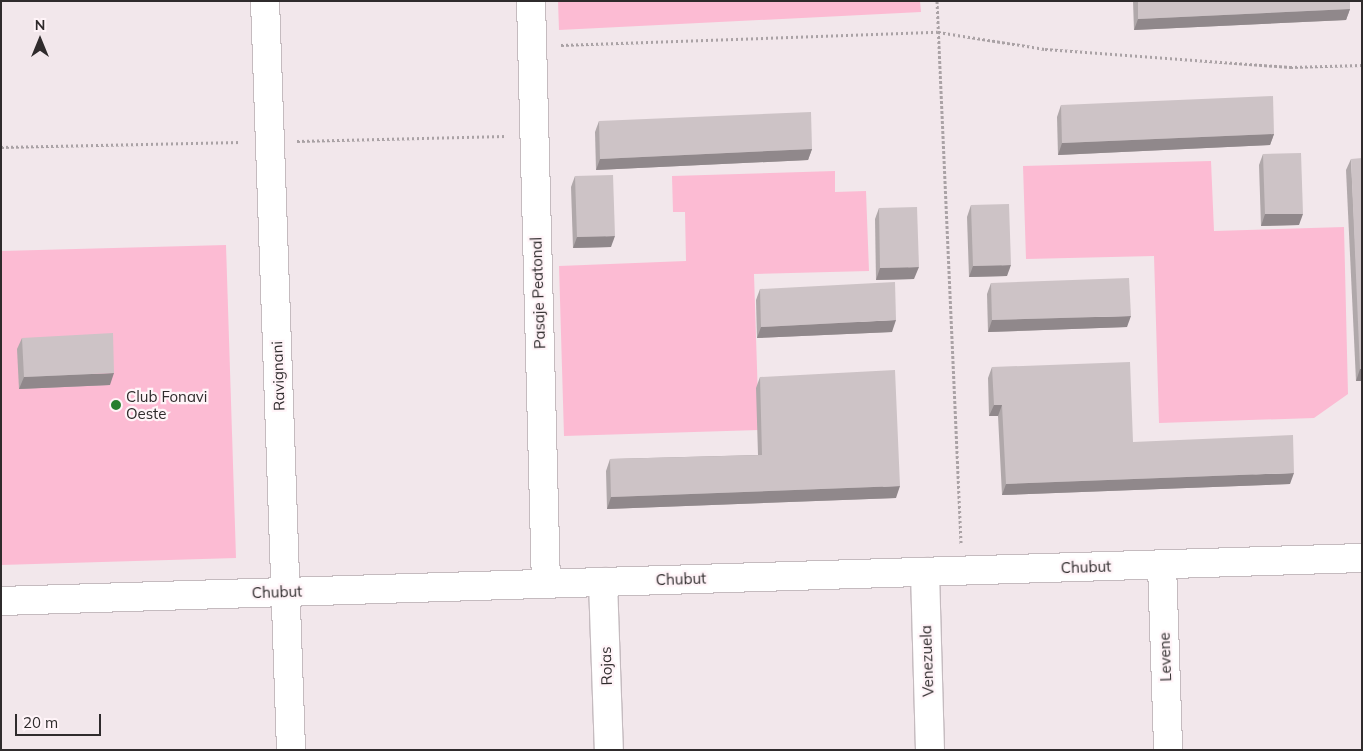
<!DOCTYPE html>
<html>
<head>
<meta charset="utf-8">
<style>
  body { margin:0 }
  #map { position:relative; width:1363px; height:751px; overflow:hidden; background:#f2e7eb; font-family:Mulish,sans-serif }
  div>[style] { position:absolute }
  .green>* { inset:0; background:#fcbbd3 }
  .path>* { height:3px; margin-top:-1.5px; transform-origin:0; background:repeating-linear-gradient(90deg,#aaa2a5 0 2.5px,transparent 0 5px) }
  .roads { filter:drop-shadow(1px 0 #c5bbbf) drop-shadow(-1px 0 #c5bbbf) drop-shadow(0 1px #c5bbbf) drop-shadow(0 -1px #c5bbbf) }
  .minor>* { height:28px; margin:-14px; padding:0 14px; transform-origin:14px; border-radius:14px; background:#fff }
  .wall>* { inset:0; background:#b0a8aa }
  .shaded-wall>* { inset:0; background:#90888b }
  .building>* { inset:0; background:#cdc3c6 }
  .dots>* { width:14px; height:14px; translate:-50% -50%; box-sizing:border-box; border:2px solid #fff4f8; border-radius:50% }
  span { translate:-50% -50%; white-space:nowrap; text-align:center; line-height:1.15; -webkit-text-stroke:4.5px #fff4f8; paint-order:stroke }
  .street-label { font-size:15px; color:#2f2b2c }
  .poi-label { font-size:15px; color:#2f2b2c }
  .left { translate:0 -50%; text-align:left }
  .frame { position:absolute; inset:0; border:2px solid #2f2b2c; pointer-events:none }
  .north { position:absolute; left:15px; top:15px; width:50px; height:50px; -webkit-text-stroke:4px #fff4f8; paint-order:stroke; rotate:0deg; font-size:14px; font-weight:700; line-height:20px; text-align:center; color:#2f2b2c }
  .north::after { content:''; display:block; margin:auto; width:18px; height:22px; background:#2f2b2c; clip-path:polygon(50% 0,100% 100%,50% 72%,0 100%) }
  .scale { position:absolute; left:15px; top:714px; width:86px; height:22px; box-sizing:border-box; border:2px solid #2f2b2c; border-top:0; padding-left:6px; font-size:15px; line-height:18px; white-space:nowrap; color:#2f2b2c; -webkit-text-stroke:4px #fff4f8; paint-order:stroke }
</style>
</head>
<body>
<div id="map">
  <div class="green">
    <i style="clip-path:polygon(558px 1px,920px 1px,921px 12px,559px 30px)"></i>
    <i style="clip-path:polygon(1211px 161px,1214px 231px,1344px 227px,1348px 394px,1314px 418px,1159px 423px,1154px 256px,1026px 259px,1023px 166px)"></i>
    <i style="clip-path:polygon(835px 171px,835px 192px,866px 191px,869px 271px,754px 274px,759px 430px,564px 436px,559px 266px,686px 261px,685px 212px,673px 212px,672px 176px)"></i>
    <i style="clip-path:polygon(226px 245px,236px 558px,1px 565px,1px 251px)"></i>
  </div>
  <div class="path">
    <i style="left:937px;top:1px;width:543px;rotate:87.46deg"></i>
    <i style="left:561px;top:45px;width:377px;rotate:-2deg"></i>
    <i style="left:938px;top:32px;width:108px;rotate:9deg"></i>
    <i style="left:1045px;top:49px;width:246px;rotate:4.2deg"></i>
    <i style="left:1290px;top:67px;width:72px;rotate:-1.6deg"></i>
    <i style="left:297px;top:141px;width:209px;rotate:-1.4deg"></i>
    <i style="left:1px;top:147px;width:240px;rotate:-1.2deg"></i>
  </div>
  <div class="roads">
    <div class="minor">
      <i style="left:265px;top:1px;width:749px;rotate:88.01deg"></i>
      <i style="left:531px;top:1px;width:583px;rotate:88.53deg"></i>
      <i style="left:1162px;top:565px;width:185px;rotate:88.1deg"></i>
      <i style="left:925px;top:572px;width:178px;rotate:88.4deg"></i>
      <i style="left:603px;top:582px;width:168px;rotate:88deg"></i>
      <i style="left:1px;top:601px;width:1362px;rotate:-1.81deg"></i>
    </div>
  </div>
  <div class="wall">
    <i style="clip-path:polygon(1133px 1px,1350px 1px,1350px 9px,1346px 20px,1134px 30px)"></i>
    <i style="clip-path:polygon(1061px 105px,1274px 134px,1270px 145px,1058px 155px,1057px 117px)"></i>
    <i style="clip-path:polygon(599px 121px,812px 149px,808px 160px,596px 170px,595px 132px)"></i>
    <i style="clip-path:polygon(1263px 154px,1299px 225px,1261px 226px,1259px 165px)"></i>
    <i style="clip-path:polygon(1351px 159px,1362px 381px,1356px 381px,1346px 170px)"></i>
    <i style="clip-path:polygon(575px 176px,611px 247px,573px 248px,571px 187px)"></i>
    <i style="clip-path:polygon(971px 205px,1007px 276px,969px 277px,967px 217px)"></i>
    <i style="clip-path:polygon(879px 208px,914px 279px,876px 280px,875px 219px)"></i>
    <i style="clip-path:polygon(991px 283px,1127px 327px,988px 332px,987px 294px)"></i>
    <i style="clip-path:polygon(760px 289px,892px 332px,757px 338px,756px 300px)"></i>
    <i style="clip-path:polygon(22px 338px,110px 385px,19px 389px,17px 349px)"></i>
    <i style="clip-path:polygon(992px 367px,1133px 442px,1290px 484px,1002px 495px,998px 416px,989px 416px,988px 378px)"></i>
    <i style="clip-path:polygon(760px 377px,896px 498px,607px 509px,606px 471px,610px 459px,758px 455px,756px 388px)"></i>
  </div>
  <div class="shaded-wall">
    <i style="clip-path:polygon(1350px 9px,1346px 20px,1134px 30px,1138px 19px)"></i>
    <i style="clip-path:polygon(1274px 134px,1270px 145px,1058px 155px,1062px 143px)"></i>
    <i style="clip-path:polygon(812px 149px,808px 160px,596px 170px,600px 159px)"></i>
    <i style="clip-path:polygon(1265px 214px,1303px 214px,1299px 225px,1261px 226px)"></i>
    <i style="clip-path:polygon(615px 236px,611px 247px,573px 248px,577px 237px)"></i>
    <i style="clip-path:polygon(1011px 265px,1007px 276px,969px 277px,973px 266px)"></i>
    <i style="clip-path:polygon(919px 267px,914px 279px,876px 280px,880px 268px)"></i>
    <i style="clip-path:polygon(1131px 316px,1127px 327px,988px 332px,992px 320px)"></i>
    <i style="clip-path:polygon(896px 320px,892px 332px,757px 338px,761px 327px)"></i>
    <i style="clip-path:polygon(1360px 369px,1362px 369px,1362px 381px,1356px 381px)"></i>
    <i style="clip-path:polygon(114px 373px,110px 385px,19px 389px,24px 377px)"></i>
    <i style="clip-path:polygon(994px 405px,1002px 405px,998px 416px,989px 416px)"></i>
    <i style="clip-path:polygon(1294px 473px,1290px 484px,1002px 495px,1006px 484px)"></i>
    <i style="clip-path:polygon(900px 486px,896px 498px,607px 509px,611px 497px)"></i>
  </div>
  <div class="building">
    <i style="clip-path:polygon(1138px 1px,1350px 1px,1350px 9px,1138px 19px)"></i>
    <i style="clip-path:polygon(1273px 96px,1274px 134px,1062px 143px,1061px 105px)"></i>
    <i style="clip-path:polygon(811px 112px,812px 149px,600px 159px,599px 121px)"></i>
    <i style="clip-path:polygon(1301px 153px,1303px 214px,1265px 214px,1263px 154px)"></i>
    <i style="clip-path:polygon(1362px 158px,1362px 369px,1360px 369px,1351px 159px)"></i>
    <i style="clip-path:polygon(613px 175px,615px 236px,577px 237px,575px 176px)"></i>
    <i style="clip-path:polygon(1009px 204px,1011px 265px,973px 266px,971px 205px)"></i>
    <i style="clip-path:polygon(917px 207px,919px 267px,880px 268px,879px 208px)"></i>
    <i style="clip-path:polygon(1129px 278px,1131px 316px,992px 320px,991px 283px)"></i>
    <i style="clip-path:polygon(895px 282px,896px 320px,761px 327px,760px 289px)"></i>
    <i style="clip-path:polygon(113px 333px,114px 373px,24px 377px,22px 338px)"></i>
    <i style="clip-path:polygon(1130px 362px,1133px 442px,1293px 435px,1294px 473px,1006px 484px,1002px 405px,994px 405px,992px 367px)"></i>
    <i style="clip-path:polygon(895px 370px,900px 486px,611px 497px,610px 459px,762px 455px,760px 377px)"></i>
  </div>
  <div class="dots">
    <i style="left:116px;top:405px;background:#267f2e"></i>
  </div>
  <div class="street-label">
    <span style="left:538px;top:293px;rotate:-92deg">Pasaje Peatonal</span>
    <span style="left:278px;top:376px;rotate:-92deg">Ravignani</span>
    <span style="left:1086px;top:567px;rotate:-2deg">Chubut</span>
    <span style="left:681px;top:579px;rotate:-2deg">Chubut</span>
    <span style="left:277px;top:592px;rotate:-2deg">Chubut</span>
    <span style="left:1165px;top:657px;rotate:-92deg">Levene</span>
    <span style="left:927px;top:661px;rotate:-92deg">Venezuela</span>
    <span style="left:606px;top:666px;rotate:-92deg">Rojas</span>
  </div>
  <div class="poi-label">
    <span class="left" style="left:126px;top:405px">Club Fonavi<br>Oeste</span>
  </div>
  <div class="frame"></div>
  <div class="north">N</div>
  <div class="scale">20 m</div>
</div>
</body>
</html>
